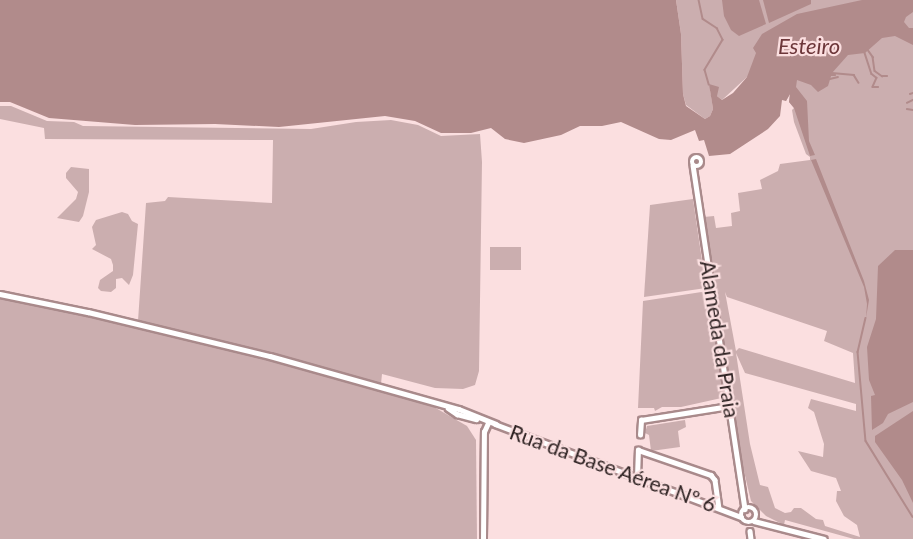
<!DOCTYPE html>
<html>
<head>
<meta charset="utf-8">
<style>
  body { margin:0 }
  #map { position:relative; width:913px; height:539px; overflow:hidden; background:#fbdfe0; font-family:Lato,sans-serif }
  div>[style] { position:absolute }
  .green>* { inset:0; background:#cbaeaf }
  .water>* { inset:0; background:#b18b8b }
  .stream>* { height:1.5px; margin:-0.75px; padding:0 0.75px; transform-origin:0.75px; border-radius:0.75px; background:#b18b8b }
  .roads { filter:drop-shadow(2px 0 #a98a8b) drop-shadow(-2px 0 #a98a8b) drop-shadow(0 2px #a98a8b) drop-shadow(0 -2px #a98a8b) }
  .street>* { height:4.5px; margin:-2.25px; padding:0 2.25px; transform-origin:2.25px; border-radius:2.25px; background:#fff }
  .street>.ring { margin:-2.25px; padding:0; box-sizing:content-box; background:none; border:4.5px solid #fff; border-radius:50% }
  span { translate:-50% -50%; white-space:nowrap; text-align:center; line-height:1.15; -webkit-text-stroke:4.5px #fbdfe0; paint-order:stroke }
  .street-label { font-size:21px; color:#2e2222 }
  .water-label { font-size:22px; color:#6d373a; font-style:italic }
</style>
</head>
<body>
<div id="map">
  <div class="green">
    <i style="clip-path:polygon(evenodd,676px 0,913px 0,913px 539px,854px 539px,785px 520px,784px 525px,766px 516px,751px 501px,730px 412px,704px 217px,714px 216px,716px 228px,732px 226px,731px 213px,740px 211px,738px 193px,762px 189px,760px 180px,778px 171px,780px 164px,810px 160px,810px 157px,806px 154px,794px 122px,792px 110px,794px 108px,789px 102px,790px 94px,786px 101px,747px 77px,722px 100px,717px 96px,717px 90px,710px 89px,713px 109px,710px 116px,705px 119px,686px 105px,683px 94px,681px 34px,676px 0,725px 292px,727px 297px,827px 331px,824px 341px,853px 353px,855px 383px,739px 348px,736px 351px,725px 292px,676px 0,736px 353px,745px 373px,856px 404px,856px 411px,811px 399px,808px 408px,814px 412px,818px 425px,824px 444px,823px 457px,798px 451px,811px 471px,836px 478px,841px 491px,837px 491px,836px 501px,844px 516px,857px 525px,860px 537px,825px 526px,823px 520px,816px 519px,801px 508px,794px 508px,791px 512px,785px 513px,775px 508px,768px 487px,760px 485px,750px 444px,736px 353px)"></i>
    <i style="clip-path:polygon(0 106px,11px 106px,47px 121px,74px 122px,83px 126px,311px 129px,356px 122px,391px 120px,418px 125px,441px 136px,480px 134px,482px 162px,479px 371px,475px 385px,463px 389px,435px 388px,382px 374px,381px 384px,138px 321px,146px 203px,165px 201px,168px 197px,272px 203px,273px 140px,45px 139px,44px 128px,0 119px)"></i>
    <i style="clip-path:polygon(71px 167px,89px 169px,89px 192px,83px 216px,79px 222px,57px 218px,76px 199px,78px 192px,66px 178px,66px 173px)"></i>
    <i style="clip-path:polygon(693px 199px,706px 288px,644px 297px,650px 205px)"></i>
    <i style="clip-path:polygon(122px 212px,128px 214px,132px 221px,138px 224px,133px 275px,129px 285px,122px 278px,116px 279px,116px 288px,111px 292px,101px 291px,98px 288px,100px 280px,113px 271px,113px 265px,111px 259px,92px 249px,96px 245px,92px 227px,96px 220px)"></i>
    <i style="clip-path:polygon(490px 247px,521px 247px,521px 270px,490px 270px)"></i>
    <i style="clip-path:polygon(708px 291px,726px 397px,681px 407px,662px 407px,655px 411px,654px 408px,638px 408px,643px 301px)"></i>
    <i style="clip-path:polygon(0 296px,135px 324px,286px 362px,434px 407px,467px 426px,476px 440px,477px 539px,0 539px)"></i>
    <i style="clip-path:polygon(685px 420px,686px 427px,678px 431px,680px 447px,651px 451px,649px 435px,645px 433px,647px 426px)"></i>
  </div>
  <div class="water">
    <i style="clip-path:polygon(0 0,676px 0,681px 34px,683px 94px,686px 106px,705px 119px,710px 116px,713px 109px,709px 84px,719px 87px,717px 96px,722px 100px,733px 93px,747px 77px,756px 53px,753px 48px,762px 34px,797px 14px,862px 0,913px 0,913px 12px,906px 17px,904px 22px,909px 28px,913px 28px,913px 45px,895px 36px,882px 38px,865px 53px,848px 55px,832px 73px,828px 86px,818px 92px,811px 85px,797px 80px,796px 87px,807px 101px,809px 141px,815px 155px,810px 156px,794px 108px,789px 102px,790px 94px,786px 101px,782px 100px,780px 116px,768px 129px,730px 154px,709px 156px,704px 140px,699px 141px,695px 130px,671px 140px,659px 139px,621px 122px,602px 126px,580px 126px,561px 135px,524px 143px,505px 139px,491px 128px,471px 133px,441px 133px,415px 121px,385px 116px,279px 127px,215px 124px,135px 125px,49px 118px,10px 102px,0 102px)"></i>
    <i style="clip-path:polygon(722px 0,759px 0,766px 24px,739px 36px,731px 30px,724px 16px)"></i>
    <i style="clip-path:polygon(763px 0,811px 0,811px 4px,769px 23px)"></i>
    <i style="clip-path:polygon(816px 159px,864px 281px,869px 300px,866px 318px,867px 304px,864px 287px,811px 160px)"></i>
    <i style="clip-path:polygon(895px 250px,913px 250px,913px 402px,888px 414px,883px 423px,872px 430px,871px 396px,875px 395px,869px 380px,867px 347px,876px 319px,878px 266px)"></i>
    <i style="clip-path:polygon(913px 411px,913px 503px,902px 480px,875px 442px,875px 436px)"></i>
  </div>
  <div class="stream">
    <i style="left:699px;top:0;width:19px;rotate:78deg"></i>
    <i style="left:703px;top:19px;width:17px;rotate:33deg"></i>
    <i style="left:717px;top:28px;width:13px;rotate:63deg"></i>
    <i style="left:723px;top:40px;width:35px;rotate:121deg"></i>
    <i style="left:705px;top:70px;width:15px;rotate:74deg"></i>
    <i style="left:868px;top:50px;width:9px;rotate:54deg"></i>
    <i style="left:873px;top:57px;width:14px;rotate:82deg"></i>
    <i style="left:875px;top:71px;width:9px;rotate:36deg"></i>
    <i style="left:882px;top:76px;width:5px"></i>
    <i style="left:865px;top:53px;width:22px;rotate:72deg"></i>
    <i style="left:872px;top:74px;width:6px;rotate:39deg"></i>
    <i style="left:877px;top:78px;width:10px;rotate:114deg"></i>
    <i style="left:873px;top:87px;width:5px"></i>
    <i style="left:832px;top:73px;width:22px;rotate:5deg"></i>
    <i style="left:854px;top:75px;width:9px;rotate:58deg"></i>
    <i style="left:831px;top:75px;width:4px"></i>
    <i style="left:830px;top:79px;width:8px;rotate:-14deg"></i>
    <i style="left:910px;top:94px;width:3px;rotate:-18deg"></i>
    <i style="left:907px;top:103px;width:7px;rotate:-27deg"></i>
    <i style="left:907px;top:109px;width:6px;rotate:9deg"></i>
    <i style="left:866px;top:318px;width:35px;rotate:103deg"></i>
    <i style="left:858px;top:352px;width:89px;rotate:84.9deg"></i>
    <i style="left:866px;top:441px;width:89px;rotate:58.3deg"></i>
  </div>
  <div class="roads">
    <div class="street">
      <i class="ring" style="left:692px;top:157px;width:5.5px;height:5.5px"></i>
      <i style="left:693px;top:165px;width:348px;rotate:81.4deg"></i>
      <i style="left:0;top:294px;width:90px;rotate:11.6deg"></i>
      <i style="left:88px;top:312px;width:187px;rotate:13.6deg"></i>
      <i style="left:270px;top:356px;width:196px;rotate:15.7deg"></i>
      <i style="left:459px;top:409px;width:40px;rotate:22deg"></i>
      <i style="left:448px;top:408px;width:11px;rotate:34deg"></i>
      <i style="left:457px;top:414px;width:20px;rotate:15deg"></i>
      <i style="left:495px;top:424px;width:263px;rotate:20.7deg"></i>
      <i style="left:640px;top:435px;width:15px;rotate:-86deg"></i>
      <i style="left:641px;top:420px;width:89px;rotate:-9deg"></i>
      <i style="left:637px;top:477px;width:27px;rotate:-88deg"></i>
      <i style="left:638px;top:450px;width:77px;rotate:18.9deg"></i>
      <i style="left:711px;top:475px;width:6px;rotate:51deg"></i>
      <i style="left:715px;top:480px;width:28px;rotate:82deg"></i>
      <i class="ring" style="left:741px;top:507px;width:11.5px;height:11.5px"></i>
      <i style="left:754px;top:521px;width:72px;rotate:14.4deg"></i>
      <i style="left:750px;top:531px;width:8px;rotate:83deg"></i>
      <i style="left:483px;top:539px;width:107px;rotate:-89.5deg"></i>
      <i style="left:484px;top:432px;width:10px;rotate:-66deg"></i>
    </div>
  </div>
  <div class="street-label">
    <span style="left:720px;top:339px;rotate:81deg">Alameda da Praia</span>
    <span style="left:613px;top:468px;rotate:20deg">Rua da Base Aérea Nº 6</span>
  </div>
  <div class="water-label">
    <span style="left:809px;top:46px">Esteiro</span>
  </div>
</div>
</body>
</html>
